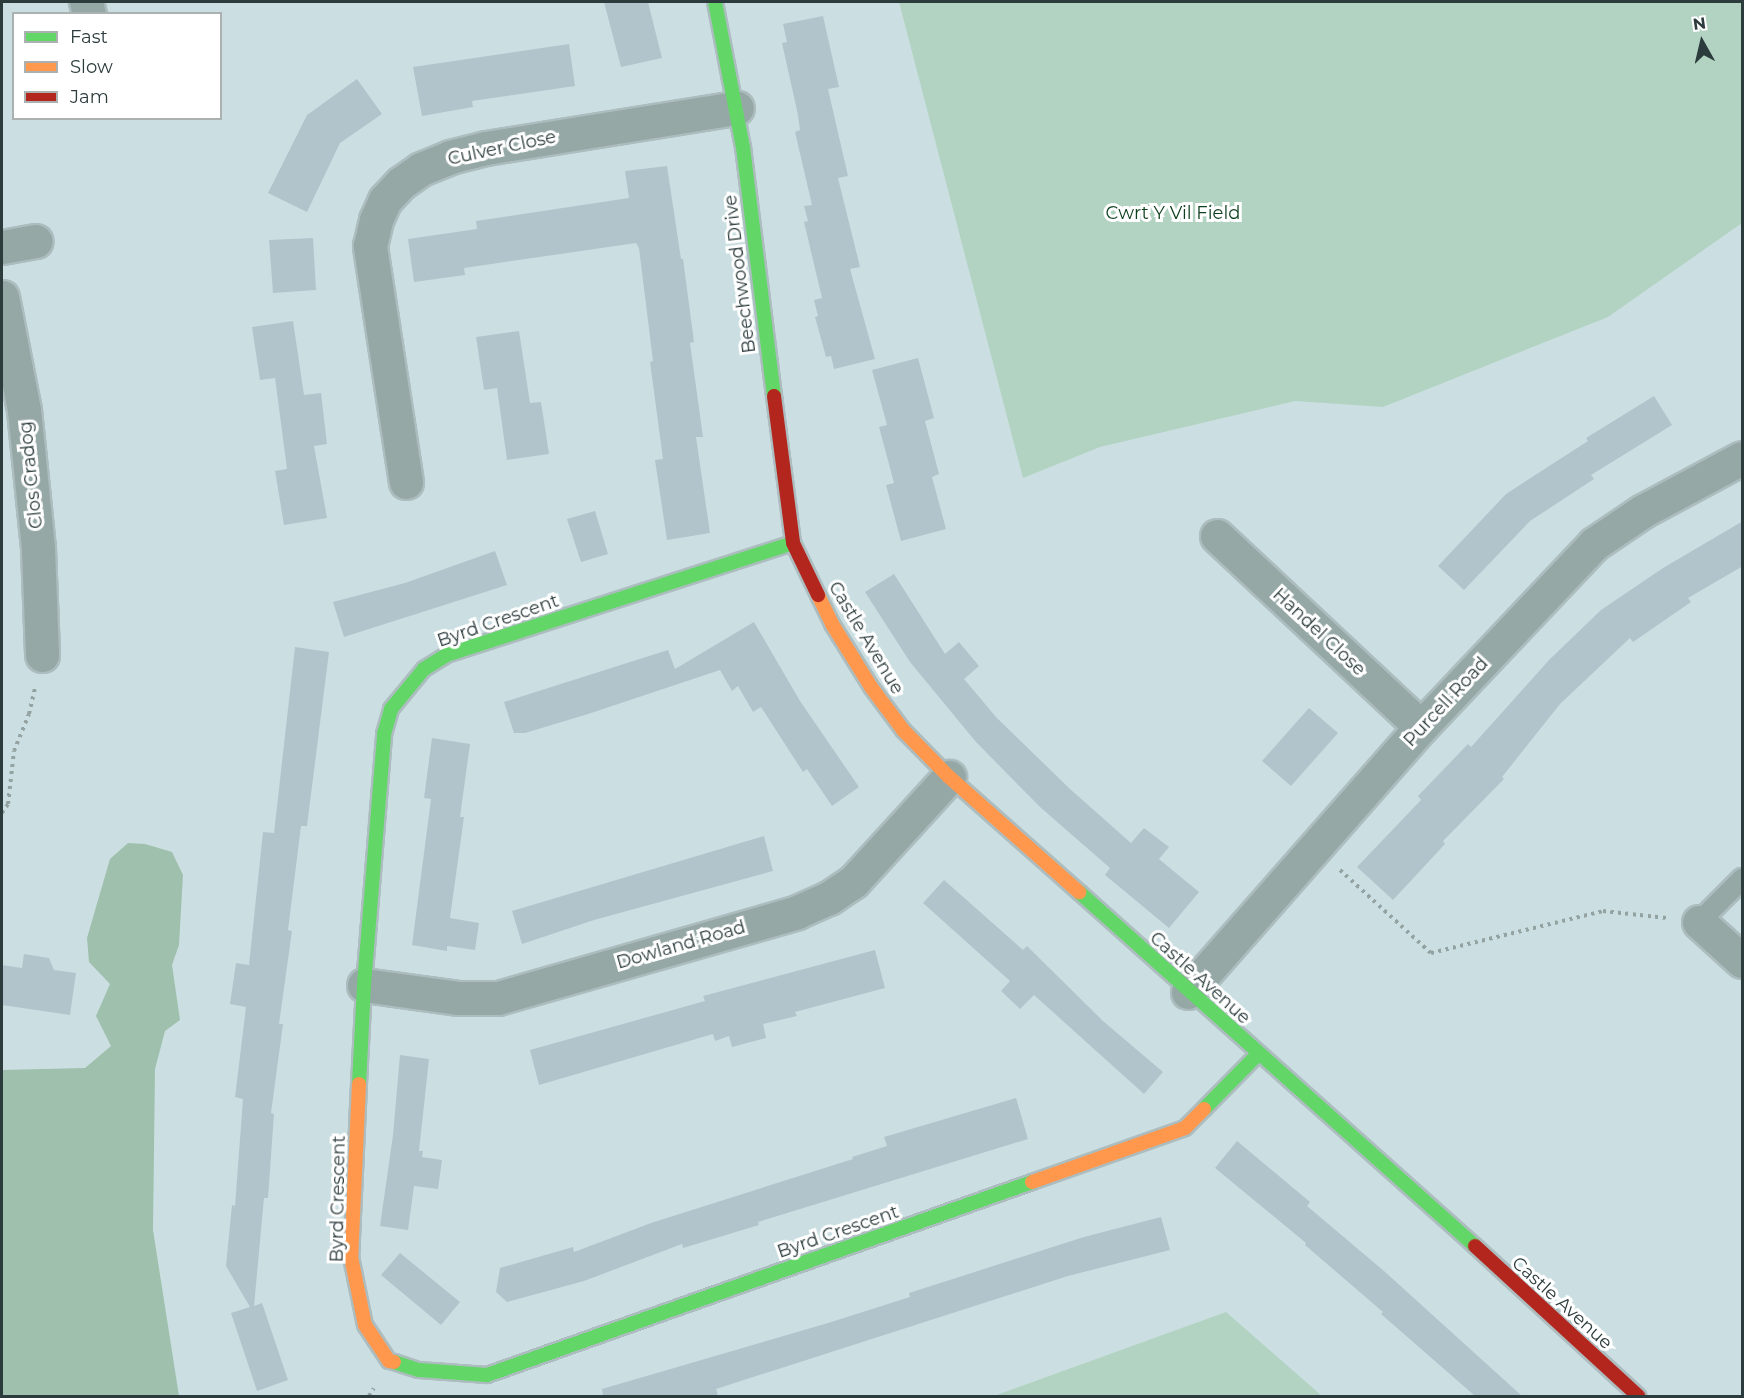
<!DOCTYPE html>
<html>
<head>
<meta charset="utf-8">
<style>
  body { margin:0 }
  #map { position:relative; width:1744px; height:1398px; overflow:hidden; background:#cbdfe2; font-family:Montserrat,sans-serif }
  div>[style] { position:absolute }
  .green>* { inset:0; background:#b3d3c2 }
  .forest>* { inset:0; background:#9fc0ad }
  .building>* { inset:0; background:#b1c4cb }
  .path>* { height:4px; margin-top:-2px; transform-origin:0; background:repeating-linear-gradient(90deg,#94a3a2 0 3px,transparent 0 7.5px) }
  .roads { filter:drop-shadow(2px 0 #adbdbf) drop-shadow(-2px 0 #adbdbf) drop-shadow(0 2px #adbdbf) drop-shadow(0 -2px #adbdbf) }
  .lane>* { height:20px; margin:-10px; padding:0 10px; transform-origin:10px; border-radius:10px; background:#95a8a6 }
  .street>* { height:33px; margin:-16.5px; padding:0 16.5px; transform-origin:16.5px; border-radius:16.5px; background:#95a8a6 }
  .fast>* { height:14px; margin:-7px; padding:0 7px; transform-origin:7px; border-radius:7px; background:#63d668 }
  .slow>* { height:14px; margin:-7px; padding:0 7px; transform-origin:7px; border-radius:7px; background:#ff974d }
  .jam>* { height:14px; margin:-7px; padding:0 7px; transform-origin:7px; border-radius:7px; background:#b3261e }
  span { translate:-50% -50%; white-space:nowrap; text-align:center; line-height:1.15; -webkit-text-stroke:6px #fff; paint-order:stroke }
  .street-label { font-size:18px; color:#2c3b3c }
  .park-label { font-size:18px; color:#0c3f1c }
  .frame { position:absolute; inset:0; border:3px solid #2c3b3c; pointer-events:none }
  .legend { position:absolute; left:12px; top:12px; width:210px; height:108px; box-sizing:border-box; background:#fff; border:2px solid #abb1b1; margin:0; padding:8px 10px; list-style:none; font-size:18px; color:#2c3b3c }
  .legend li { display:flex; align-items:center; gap:12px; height:30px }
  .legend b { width:30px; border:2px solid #abb1b1 }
  .north { position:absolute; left:1672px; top:12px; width:60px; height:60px; -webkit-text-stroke:4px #fff; paint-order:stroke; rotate:352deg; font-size:16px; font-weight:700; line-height:24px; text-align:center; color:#2c3b3c }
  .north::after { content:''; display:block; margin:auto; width:21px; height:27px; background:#2c3b3c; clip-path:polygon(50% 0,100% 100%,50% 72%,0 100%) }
</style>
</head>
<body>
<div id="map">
  <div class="green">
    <i style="clip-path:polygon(899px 2px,1742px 2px,1742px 223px,1608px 317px,1383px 407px,1295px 401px,1100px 447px,1023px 478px)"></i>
    <i style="clip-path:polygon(1226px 1312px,1322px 1396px,994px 1396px)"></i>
  </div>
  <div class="forest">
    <i style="clip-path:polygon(128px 843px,145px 844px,172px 852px,183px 875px,179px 945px,172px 965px,180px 1020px,165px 1031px,155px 1069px,153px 1230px,179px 1396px,2px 1396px,2px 1070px,85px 1068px,111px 1046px,96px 1016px,110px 984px,89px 962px,87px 938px,110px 859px)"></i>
  </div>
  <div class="building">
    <i style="clip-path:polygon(604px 2px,648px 2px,662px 58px,621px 67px)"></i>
    <i style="clip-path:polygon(823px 16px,839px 87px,828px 89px,848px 176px,838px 178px,860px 267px,850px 269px,875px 359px,834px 369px,831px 356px,826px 357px,815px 317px,818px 316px,814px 300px,822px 298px,804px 222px,808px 221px,804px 206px,812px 205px,795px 132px,800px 130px,798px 115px,782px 43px,787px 42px,783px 24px)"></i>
    <i style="clip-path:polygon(569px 44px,575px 86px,472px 101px,473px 107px,422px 116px,413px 67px)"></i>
    <i style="clip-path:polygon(357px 79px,382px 114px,340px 143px,307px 212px,268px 193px,307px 115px)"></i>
    <i style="clip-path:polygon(667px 166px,681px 259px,683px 259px,694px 342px,690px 343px,703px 437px,696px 437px,710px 533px,667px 540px,655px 460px,663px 459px,650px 362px,653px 361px,639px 248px,636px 243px,464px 268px,465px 275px,414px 282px,408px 239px,477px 229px,476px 221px,629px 198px,625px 171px)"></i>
    <i style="clip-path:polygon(313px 238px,316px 290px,273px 293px,269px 240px)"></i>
    <i style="clip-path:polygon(293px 321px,304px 395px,321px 393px,327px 444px,314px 446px,327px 518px,284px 525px,275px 471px,287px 469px,275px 378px,260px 380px,252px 327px)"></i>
    <i style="clip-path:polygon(519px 331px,530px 403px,541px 402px,549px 454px,507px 460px,497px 388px,484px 390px,476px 337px)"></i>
    <i style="clip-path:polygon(918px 358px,934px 418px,925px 421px,939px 474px,932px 477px,946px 529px,901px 541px,886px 485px,894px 483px,879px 427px,887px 425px,872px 370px)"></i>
    <i style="clip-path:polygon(1654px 396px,1672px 425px,1591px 475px,1594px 479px,1530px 521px,1464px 590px,1438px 566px,1506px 494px,1588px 441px,1586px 438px)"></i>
    <i style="clip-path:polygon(595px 511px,608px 554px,581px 562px,567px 519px)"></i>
    <i style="clip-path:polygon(1743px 521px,1743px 566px,1688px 598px,1691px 602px,1633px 642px,1630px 638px,1560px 704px,1502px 777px,1504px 779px,1443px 841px,1445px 844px,1393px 900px,1357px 867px,1421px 800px,1418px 796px,1468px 744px,1471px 747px,1549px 660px,1601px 610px,1663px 568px)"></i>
    <i style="clip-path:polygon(495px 551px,507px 585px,344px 637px,333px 602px,405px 583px)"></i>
    <i style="clip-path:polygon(894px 574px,945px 654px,959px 642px,979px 666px,964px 679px,996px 717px,1070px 789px,1131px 843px,1144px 828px,1169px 847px,1159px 859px,1199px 892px,1169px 928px,1105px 875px,1110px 868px,1040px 807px,976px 742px,910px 662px,865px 592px)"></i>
    <i style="clip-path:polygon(754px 622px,800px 701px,859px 787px,832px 806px,807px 769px,803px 772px,761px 707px,753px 712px,738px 686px,732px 691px,720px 670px,588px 714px,525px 733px,514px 733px,504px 702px,668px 650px,675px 669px)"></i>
    <i style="clip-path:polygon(295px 647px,329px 652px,307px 826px,301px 826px,288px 930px,292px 931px,279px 1024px,283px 1024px,271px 1113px,274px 1114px,268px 1198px,264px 1198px,254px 1306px,262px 1303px,288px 1380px,257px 1391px,231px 1313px,250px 1307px,226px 1266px,232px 1205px,235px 1206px,243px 1099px,235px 1097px,246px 1007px,230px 1004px,236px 963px,249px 965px,263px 832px,274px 833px)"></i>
    <i style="clip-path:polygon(1309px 708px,1338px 733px,1291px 786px,1262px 761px)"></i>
    <i style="clip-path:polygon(432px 738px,470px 744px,460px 817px,464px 817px,450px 918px,479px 923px,475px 950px,447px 946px,447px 951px,412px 945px,431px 799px,424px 798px)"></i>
    <i style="clip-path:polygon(764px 836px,773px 871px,594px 920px,522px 944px,512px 911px)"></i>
    <i style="clip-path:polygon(944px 880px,1023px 950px,1027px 946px,1103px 1021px,1163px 1072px,1144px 1094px,1034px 995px,1020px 1009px,1001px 991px,1010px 981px,923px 903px)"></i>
    <i style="clip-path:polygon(875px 950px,885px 988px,795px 1012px,797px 1016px,763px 1024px,766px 1038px,732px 1047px,729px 1036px,715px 1041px,713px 1034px,539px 1085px,530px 1050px,705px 1001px,703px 996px)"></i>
    <i style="clip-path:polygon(24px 954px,49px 958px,54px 970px,76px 973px,70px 1015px,2px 1005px,2px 965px,22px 968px)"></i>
    <i style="clip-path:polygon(400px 1055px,429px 1059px,419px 1151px,423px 1151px,422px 1157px,442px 1160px,438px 1189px,414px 1186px,408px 1230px,380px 1226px,393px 1135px)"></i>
    <i style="clip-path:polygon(1016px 1098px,1028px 1139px,758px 1222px,759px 1225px,683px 1248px,682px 1244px,584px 1281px,507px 1302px,496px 1292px,500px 1268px,573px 1247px,574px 1252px,651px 1223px,853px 1159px,852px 1157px,887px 1146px,884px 1137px)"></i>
    <i style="clip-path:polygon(1237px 1141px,1310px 1202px,1307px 1206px,1384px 1271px,1522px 1396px,1475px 1396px,1381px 1314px,1383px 1312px,1305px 1245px,1306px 1243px,1215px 1168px)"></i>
    <i style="clip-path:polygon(1161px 1217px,1170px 1250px,1068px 1276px,716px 1389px,718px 1396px,603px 1396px,602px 1389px,828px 1323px,910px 1297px,909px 1293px,1084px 1237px)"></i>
    <i style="clip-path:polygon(400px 1253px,460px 1302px,441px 1325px,381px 1275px)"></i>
  </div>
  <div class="path">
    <i style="left:2px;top:813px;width:11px;rotate:-56deg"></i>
    <i style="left:8px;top:804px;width:53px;rotate:-83.5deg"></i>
    <i style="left:14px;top:751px;width:40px;rotate:-68deg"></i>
    <i style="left:29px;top:714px;width:28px;rotate:-77deg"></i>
    <i style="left:1340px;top:870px;width:123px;rotate:42.4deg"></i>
    <i style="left:1431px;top:953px;width:177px;rotate:-13.7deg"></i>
    <i style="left:1603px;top:911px;width:64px;rotate:6.2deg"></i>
    <i style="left:369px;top:1396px;width:9px;rotate:-58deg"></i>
  </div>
  <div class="roads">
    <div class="lane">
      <i style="left:1699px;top:922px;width:61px;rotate:-45deg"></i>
    </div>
    <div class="street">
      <i style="left:86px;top:2px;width:12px;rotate:76deg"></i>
      <i style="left:2px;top:247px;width:34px;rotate:-10deg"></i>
      <i style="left:2px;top:297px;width:115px;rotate:79deg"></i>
      <i style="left:24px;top:410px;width:140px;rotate:84.2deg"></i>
      <i style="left:38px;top:549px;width:106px;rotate:87.8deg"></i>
      <i style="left:406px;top:482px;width:239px;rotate:-98.7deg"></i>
      <i style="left:370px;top:246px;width:27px;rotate:-77deg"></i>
      <i style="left:376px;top:220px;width:22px;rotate:-66deg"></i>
      <i style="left:385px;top:200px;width:23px;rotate:-47deg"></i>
      <i style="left:401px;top:183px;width:24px;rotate:-35deg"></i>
      <i style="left:421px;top:169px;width:31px;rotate:-22deg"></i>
      <i style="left:450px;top:157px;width:37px;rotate:-14deg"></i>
      <i style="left:486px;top:148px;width:254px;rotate:-9.1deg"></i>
      <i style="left:1217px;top:536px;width:279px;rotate:43.1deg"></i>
      <i style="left:1699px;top:922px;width:58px;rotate:42.2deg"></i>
      <i style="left:364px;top:985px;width:96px;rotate:7.8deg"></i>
      <i style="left:459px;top:998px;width:39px"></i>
      <i style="left:498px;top:998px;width:311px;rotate:-16deg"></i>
      <i style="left:797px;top:912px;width:35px;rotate:-24deg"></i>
      <i style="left:829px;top:898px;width:30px;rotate:-34deg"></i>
      <i style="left:854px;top:881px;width:141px;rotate:-47.6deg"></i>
      <i style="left:1188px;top:992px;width:353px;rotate:-48.7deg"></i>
      <i style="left:1421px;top:727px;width:252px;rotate:-46.6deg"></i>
      <i style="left:1594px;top:544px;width:59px;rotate:-34deg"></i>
      <i style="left:1643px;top:511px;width:112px;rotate:-28.2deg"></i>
    </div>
    <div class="fast">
      <i style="left:715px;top:2px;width:148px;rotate:79.1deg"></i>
      <i style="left:743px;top:147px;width:251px;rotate:82.9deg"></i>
      <i style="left:1079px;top:892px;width:531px;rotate:41.79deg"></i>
      <i style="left:359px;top:1084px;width:99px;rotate:-87.1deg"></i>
      <i style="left:364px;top:985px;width:252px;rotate:-85.4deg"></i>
      <i style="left:384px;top:734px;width:26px;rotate:-74deg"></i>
      <i style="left:391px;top:709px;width:52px;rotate:-50.5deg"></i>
      <i style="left:424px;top:669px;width:26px;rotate:-32deg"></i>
      <i style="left:446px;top:655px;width:365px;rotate:-17.9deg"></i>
      <i style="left:1204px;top:1109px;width:77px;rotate:-45.5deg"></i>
      <i style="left:394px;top:1362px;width:26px;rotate:18deg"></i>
      <i style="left:419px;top:1370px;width:68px;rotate:4.2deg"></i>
      <i style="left:487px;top:1375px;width:578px;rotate:-19.5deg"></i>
    </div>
    <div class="slow">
      <i style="left:818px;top:595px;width:32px;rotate:64deg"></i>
      <i style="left:832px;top:624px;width:74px;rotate:58.2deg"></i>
      <i style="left:871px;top:687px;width:54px;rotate:53.3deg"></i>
      <i style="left:903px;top:730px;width:66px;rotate:45.6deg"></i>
      <i style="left:949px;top:777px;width:174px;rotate:41.5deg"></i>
      <i style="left:359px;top:1084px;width:173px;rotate:92.6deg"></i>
      <i style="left:351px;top:1257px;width:69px;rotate:78.4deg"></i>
      <i style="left:365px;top:1325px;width:43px;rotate:56.3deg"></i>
      <i style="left:389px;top:1361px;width:5px;rotate:11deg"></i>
      <i style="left:1032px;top:1182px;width:162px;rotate:-19.4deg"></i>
      <i style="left:1185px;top:1128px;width:27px;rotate:-45deg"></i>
    </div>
    <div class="jam">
      <i style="left:774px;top:396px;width:148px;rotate:82.6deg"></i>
      <i style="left:793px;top:543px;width:58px;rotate:64.3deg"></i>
      <i style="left:1475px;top:1246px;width:222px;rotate:42.6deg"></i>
    </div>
  </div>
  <div class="street-label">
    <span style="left:502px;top:148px;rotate:-12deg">Culver Close</span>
    <span style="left:740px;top:274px;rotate:-97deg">Beechwood Drive</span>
    <span style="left:31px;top:475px;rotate:-96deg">Clos Cradog</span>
    <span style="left:498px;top:621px;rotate:-19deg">Byrd Crescent</span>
    <span style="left:1319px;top:632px;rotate:43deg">Handel Close</span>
    <span style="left:866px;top:638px;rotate:59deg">Castle Avenue</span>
    <span style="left:1446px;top:702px;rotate:-47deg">Purcell Road</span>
    <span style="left:681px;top:945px;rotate:-16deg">Dowland Road</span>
    <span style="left:1200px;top:978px;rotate:42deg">Castle Avenue</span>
    <span style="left:338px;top:1199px;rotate:-89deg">Byrd Crescent</span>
    <span style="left:838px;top:1232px;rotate:-19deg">Byrd Crescent</span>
    <span style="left:1562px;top:1303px;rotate:42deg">Castle Avenue</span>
  </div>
  <div class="park-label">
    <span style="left:1173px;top:213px">Cwrt Y Vil Field</span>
  </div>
  <div class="frame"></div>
  <ul class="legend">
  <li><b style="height:8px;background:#63d668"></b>Fast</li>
  <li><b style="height:8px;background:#ff974d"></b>Slow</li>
  <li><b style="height:8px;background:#b3261e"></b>Jam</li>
  </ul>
  <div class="north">N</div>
</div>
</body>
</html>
